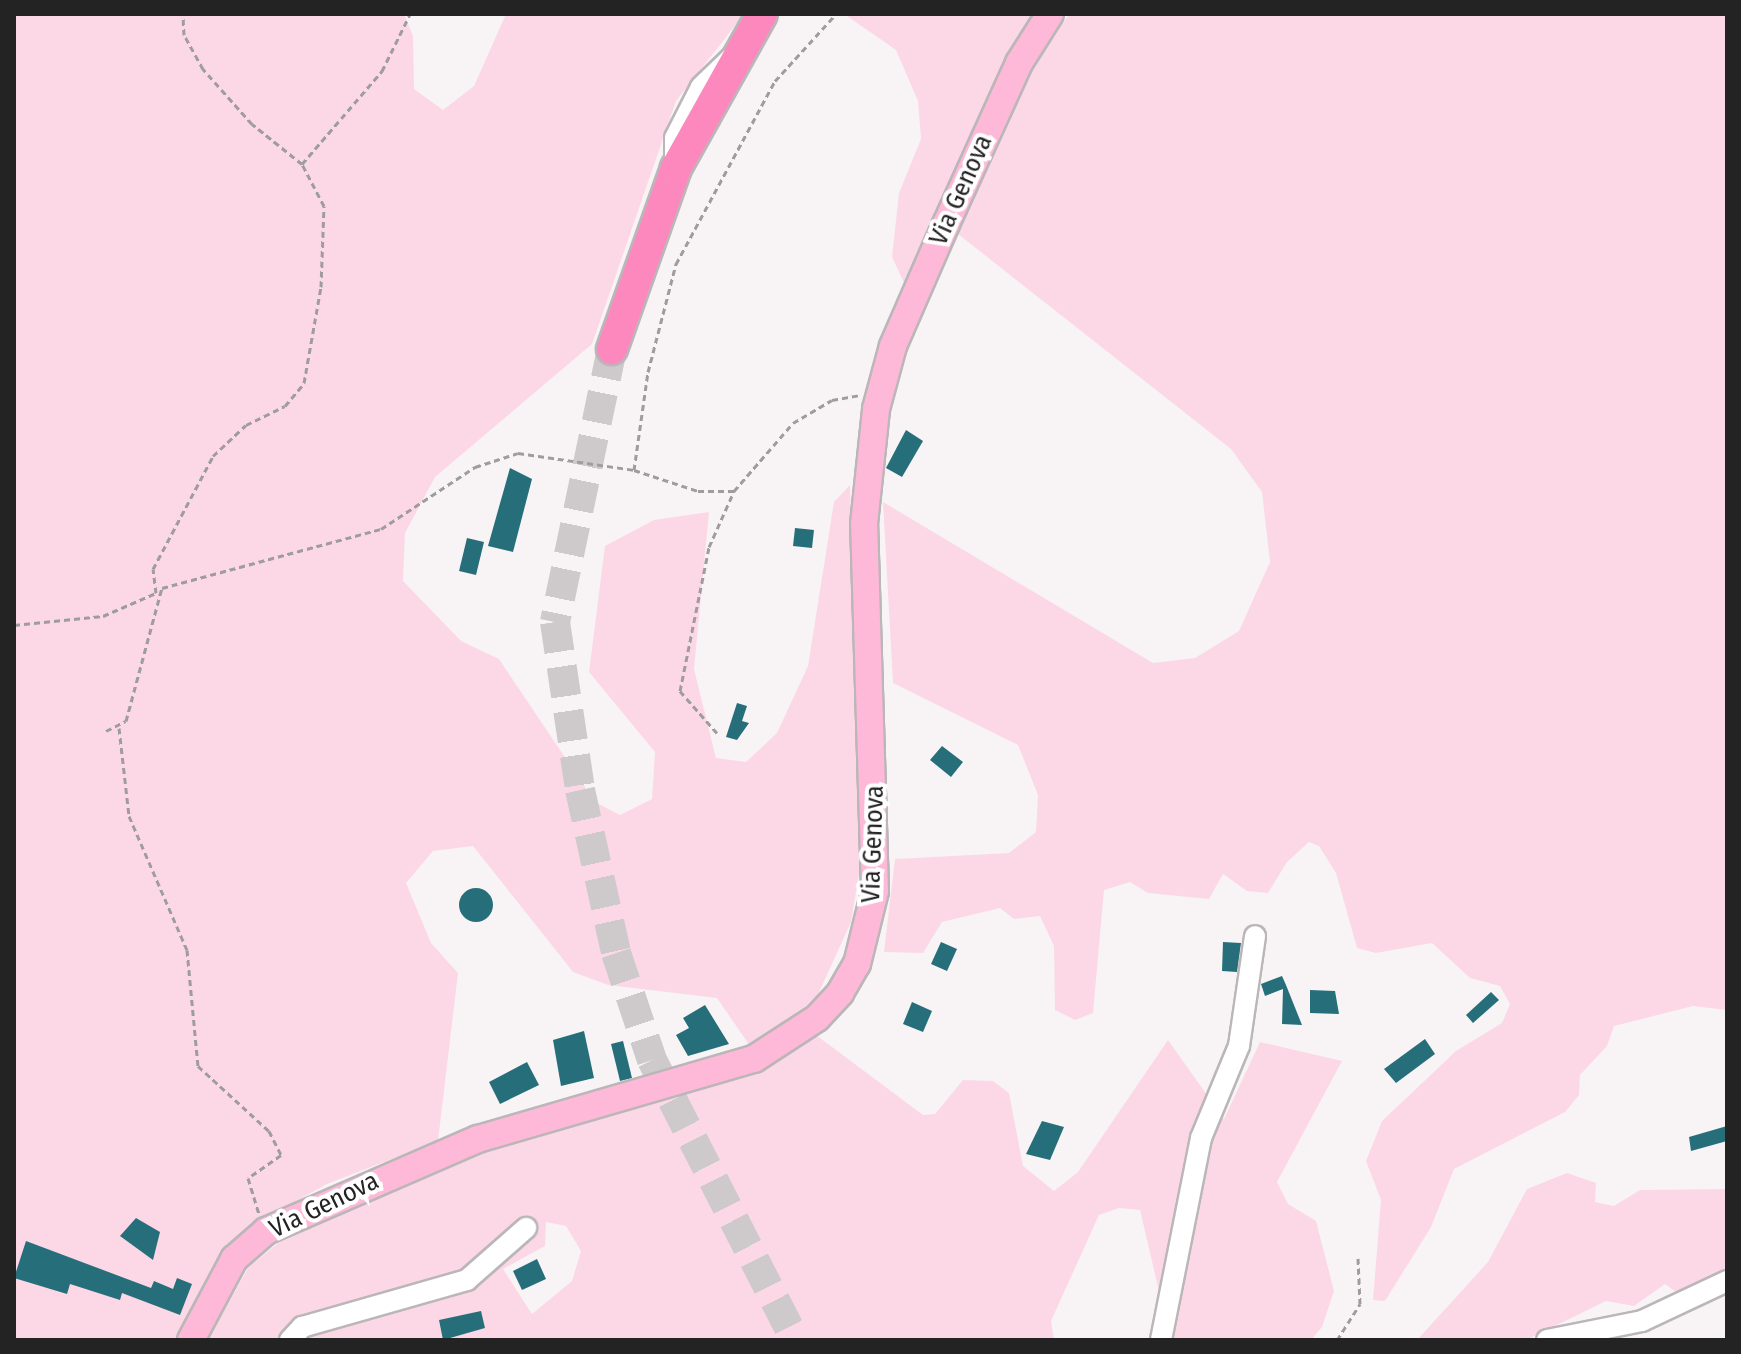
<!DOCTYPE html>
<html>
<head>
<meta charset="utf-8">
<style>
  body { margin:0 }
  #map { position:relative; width:1741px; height:1354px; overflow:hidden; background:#f8f4f5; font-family:"Fira Sans Condensed",sans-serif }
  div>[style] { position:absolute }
  .green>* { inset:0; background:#fcd8e6 }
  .building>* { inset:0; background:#266f7a }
  .round { border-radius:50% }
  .highway-tunnel>* { height:30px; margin-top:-15px; transform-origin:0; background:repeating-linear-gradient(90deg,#cecacb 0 30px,transparent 0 45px) }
  .path>* { height:3px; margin-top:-1.5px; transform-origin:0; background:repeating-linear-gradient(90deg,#9e9c9c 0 6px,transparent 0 10px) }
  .roads { filter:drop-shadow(2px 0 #bbb6b8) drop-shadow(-2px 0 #bbb6b8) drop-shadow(0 2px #bbb6b8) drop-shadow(0 -2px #bbb6b8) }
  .minor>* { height:20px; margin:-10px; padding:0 10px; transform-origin:10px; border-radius:10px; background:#fff }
  .major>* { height:26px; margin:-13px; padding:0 13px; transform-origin:13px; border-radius:13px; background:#feb8d8 }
  .highway>* { height:30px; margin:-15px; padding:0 15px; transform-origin:15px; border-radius:15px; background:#fd88be }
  span { translate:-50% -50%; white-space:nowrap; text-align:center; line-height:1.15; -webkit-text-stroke:8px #fff; paint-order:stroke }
  .street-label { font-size:26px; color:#242323 }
  .frame { position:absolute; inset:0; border:16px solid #242323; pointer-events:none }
</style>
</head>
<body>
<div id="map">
  <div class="green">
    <i style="clip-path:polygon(14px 14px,404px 14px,413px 36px,414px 89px,443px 110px,474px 86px,506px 14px,744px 14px,676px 101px,592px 344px,435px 477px,405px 533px,403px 581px,461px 641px,499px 659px,595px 802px,620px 815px,652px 799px,655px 752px,589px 672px,605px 546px,654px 520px,709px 512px,694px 669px,716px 758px,746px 762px,777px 733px,808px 666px,834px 502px,850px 485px,861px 862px,851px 922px,816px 999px,750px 1046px,717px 998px,608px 985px,573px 972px,473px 846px,433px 851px,406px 883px,431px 943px,458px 973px,438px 1141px,327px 1184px,246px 1229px,224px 1247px,176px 1340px,14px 1340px)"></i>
    <i style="clip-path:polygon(844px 14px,1035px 14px,905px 285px,892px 257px,899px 193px,921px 139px,918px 101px,896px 50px)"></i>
    <i style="clip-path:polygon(1069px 14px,1727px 14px,1727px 1010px,1693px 1006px,1614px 1026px,1607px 1046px,1580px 1075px,1579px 1095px,1565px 1112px,1454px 1169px,1431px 1227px,1385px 1301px,1373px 1300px,1381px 1200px,1366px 1161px,1382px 1121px,1456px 1051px,1502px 1023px,1510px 1004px,1500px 986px,1470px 978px,1432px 943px,1376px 953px,1357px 948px,1336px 873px,1319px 846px,1309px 842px,1287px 862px,1268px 893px,1247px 891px,1223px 874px,1209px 899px,1148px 893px,1130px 882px,1104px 890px,1093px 1013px,1075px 1020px,1055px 1010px,1054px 946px,1040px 916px,1014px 919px,1000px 908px,942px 922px,923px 953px,884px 952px,895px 859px,1009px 853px,1036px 832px,1038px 795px,1018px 745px,893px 683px,883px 502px,1153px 663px,1195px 658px,1239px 631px,1270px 562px,1262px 492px,1231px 449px,958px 234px,1029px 75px)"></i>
    <i style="clip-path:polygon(evenodd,816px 1035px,923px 1115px,935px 1114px,963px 1080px,993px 1081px,1009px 1093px,1023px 1166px,1054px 1191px,1078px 1172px,1168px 1040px,1224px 1119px,1260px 1042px,1342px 1061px,1277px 1182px,1288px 1204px,1316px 1221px,1334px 1291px,1322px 1327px,1311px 1340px,1152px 1340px,1162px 1304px,1140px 1210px,1119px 1208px,1099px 1215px,1051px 1321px,1054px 1340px,208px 1340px,248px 1268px,290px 1233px,466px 1158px,755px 1073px,816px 1035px,546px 1222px,566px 1226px,581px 1251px,572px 1281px,532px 1314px,503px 1269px,545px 1246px,546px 1222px)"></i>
    <i style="clip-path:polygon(1567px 1173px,1596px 1183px,1595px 1202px,1614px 1206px,1640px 1190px,1727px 1189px,1727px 1272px,1680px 1295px,1665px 1284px,1634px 1306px,1606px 1301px,1526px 1340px,1417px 1340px,1488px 1262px,1527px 1189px)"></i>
  </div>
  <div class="building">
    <i style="clip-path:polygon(906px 430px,923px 441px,902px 477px,886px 468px)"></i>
    <i style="clip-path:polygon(510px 468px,532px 479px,513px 552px,488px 546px)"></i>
    <i style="clip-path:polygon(795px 528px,814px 530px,812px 548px,793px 546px)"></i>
    <i style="clip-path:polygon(467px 538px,484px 542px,476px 575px,459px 571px)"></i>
    <i style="clip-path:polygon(737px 703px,747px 706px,742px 721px,749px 723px,737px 740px,726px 737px)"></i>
    <i style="clip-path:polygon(942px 746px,963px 762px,951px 777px,930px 760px)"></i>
    <i class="round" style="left:459px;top:888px;width:34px;height:34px"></i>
    <i style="clip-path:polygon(941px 942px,957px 949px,947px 971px,931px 964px)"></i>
    <i style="clip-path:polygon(1223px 942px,1241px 943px,1237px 972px,1222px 971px)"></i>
    <i style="clip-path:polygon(1282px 976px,1286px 985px,1302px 1025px,1282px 1024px,1283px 989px,1265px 996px,1261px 984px)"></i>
    <i style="clip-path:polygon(1310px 990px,1335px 991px,1339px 1014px,1310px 1013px)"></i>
    <i style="clip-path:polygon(1491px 992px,1499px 1000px,1473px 1023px,1466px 1015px)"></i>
    <i style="clip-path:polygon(912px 1002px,932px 1011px,923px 1032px,903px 1024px)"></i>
    <i style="clip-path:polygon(705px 1005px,729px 1044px,688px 1056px,676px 1035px,689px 1028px,683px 1018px)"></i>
    <i style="clip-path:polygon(584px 1031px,594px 1078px,561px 1086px,553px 1040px)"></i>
    <i style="clip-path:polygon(1425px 1039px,1435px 1054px,1396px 1083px,1384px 1069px)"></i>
    <i style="clip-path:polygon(623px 1041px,632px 1078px,620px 1081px,611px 1044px)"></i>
    <i style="clip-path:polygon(527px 1062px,539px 1085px,500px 1104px,489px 1082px)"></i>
    <i style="clip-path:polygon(1042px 1121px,1064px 1127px,1050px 1160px,1026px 1154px)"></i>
    <i style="clip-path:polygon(1727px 1126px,1727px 1141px,1691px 1151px,1689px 1137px)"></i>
    <i style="clip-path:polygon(136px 1218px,160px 1232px,153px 1260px,120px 1236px)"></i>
    <i style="clip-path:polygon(26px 1241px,151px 1288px,154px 1281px,173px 1289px,177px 1278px,192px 1284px,180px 1315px,122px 1293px,120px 1300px,70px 1284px,67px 1294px,14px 1278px)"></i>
    <i style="clip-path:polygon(537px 1259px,546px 1279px,522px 1290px,513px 1271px)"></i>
    <i style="clip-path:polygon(481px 1311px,485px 1328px,443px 1340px,439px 1320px)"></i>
  </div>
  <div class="highway-tunnel">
    <i style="left:612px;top:349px;width:279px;rotate:101.8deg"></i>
    <i style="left:555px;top:622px;width:170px;rotate:81.5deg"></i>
    <i style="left:580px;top:790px;width:167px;rotate:77.5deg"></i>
    <i style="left:616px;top:953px;width:113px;rotate:71.4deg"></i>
    <i style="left:652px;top:1060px;width:314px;rotate:62.9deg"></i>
  </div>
  <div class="path">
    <i style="left:302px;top:164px;width:123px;rotate:-49.3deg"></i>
    <i style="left:382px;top:71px;width:64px;rotate:-63.8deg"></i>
    <i style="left:634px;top:470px;width:99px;rotate:-81.9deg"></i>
    <i style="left:648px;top:372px;width:112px;rotate:-75.5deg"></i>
    <i style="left:676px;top:264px;width:208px;rotate:-61.6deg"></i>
    <i style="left:775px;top:81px;width:91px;rotate:-47.7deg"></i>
    <i style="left:14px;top:625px;width:89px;rotate:-5.8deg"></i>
    <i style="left:103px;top:616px;width:58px;rotate:-23.5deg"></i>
    <i style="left:156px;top:593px;width:24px;rotate:-97deg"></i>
    <i style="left:153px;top:569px;width:128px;rotate:-62deg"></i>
    <i style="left:213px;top:456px;width:45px;rotate:-43.2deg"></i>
    <i style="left:246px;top:425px;width:43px;rotate:-26deg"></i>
    <i style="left:285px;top:406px;width:30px;rotate:-50deg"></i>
    <i style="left:304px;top:383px;width:97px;rotate:-80deg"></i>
    <i style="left:321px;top:287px;width:81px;rotate:-87.9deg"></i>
    <i style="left:324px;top:206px;width:47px;rotate:-117.6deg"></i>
    <i style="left:302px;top:164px;width:64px;rotate:-141.3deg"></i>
    <i style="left:252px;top:124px;width:74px;rotate:-131.7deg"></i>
    <i style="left:203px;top:69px;width:39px;rotate:-119deg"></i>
    <i style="left:184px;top:35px;width:21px;rotate:-93deg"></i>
    <i style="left:119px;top:728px;width:89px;rotate:83.5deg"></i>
    <i style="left:129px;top:816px;width:146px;rotate:66.6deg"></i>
    <i style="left:187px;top:950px;width:117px;rotate:84.6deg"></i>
    <i style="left:198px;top:1066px;width:96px;rotate:42.5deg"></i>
    <i style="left:269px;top:1131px;width:27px;rotate:63deg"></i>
    <i style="left:281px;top:1155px;width:40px;rotate:145.1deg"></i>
    <i style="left:248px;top:1178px;width:37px;rotate:73deg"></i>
    <i style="left:106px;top:731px;width:22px;rotate:-27deg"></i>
    <i style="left:126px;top:721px;width:138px;rotate:-74.9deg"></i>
    <i style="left:162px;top:588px;width:227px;rotate:-15.1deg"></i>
    <i style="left:381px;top:529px;width:113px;rotate:-33.4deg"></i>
    <i style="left:475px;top:467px;width:45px;rotate:-18deg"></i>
    <i style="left:518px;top:453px;width:117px;rotate:8.3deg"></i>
    <i style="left:634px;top:470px;width:67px;rotate:18.2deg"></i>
    <i style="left:698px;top:491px;width:36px"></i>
    <i style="left:734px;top:491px;width:90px;rotate:-49.1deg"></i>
    <i style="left:793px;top:423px;width:45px;rotate:-30.5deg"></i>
    <i style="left:832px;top:400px;width:28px;rotate:-10deg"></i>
    <i style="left:717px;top:733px;width:56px;rotate:-131.4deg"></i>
    <i style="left:680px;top:691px;width:147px;rotate:-78.6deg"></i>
    <i style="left:709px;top:547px;width:61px;rotate:-65.9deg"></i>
    <i style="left:1337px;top:1340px;width:43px;rotate:-57.4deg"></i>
    <i style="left:1360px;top:1304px;width:46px;rotate:-92.5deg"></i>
  </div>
  <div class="roads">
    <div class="minor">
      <i style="left:675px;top:165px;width:27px;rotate:-90deg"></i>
      <i style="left:675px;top:138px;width:57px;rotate:-63deg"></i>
      <i style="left:701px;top:87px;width:43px;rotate:-44.1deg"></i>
      <i style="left:290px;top:1340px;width:18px;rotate:-47deg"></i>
      <i style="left:302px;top:1327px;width:172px;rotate:-15.9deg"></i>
      <i style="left:467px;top:1280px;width:79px;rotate:-41.4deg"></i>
      <i style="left:1161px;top:1340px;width:206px;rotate:-78.8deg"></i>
      <i style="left:1201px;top:1138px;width:100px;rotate:-67.6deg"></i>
      <i style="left:1239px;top:1046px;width:111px;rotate:-81.7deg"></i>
      <i style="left:1547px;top:1340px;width:97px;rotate:-11.3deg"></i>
      <i style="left:1642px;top:1321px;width:94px;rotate:-25.2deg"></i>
    </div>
    <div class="major">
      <i style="left:191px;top:1340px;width:92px;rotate:-62deg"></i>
      <i style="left:234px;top:1259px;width:43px;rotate:-41.2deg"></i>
      <i style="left:266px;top:1231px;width:231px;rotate:-23.5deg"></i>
      <i style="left:478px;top:1139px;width:287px;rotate:-16.2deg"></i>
      <i style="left:754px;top:1059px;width:75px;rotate:-33.1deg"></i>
      <i style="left:817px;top:1018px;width:34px;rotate:-47deg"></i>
      <i style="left:840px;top:993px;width:34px;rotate:-60deg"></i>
      <i style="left:857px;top:964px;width:75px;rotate:-76.1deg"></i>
      <i style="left:875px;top:891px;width:367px;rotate:-91.7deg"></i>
      <i style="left:864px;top:524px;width:116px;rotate:-84deg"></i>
      <i style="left:876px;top:409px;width:65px;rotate:-74.9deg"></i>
      <i style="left:893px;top:346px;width:133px;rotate:-66.5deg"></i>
      <i style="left:946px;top:224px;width:177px;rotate:-65.6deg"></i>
      <i style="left:1019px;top:63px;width:58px;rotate:-57.7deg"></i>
    </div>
    <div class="highway">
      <i style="left:612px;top:349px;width:192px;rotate:-70.5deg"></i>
      <i style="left:676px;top:168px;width:176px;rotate:-60.8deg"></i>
    </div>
  </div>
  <div class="street-label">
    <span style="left:961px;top:190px;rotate:-66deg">Via Genova</span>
    <span style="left:873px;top:844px;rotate:-88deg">Via Genova</span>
    <span style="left:324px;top:1205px;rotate:-26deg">Via Genova</span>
  </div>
  <div class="frame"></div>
</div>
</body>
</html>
